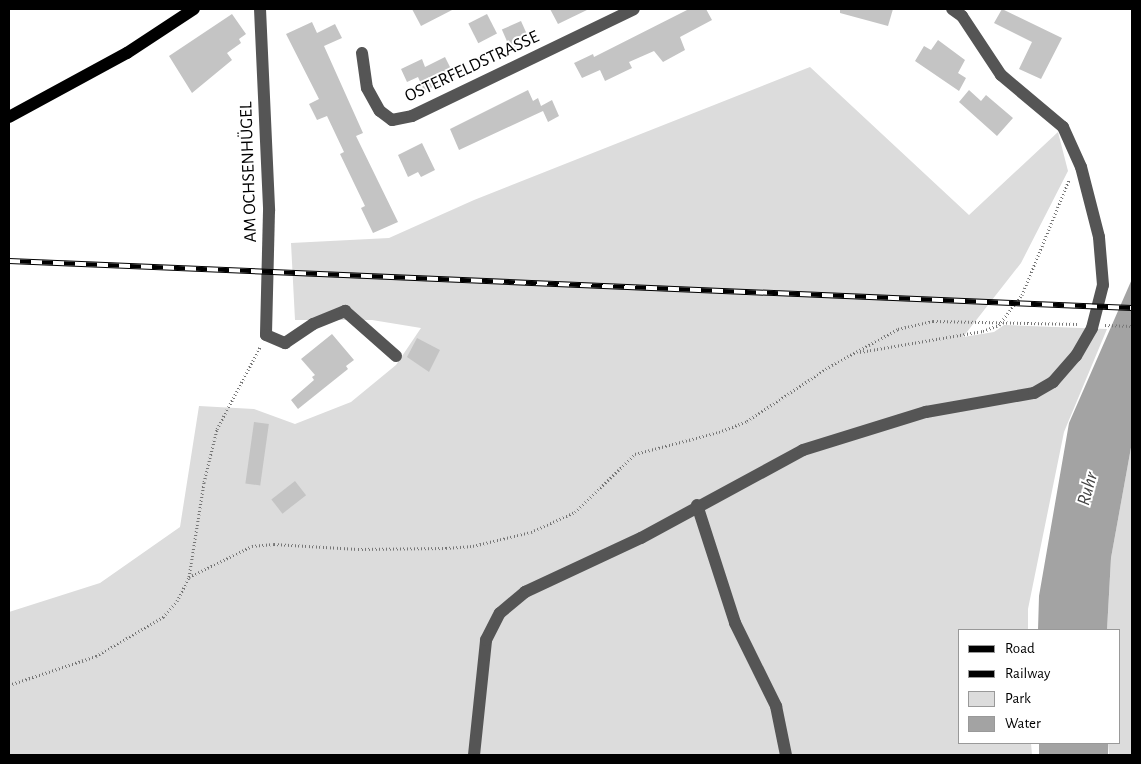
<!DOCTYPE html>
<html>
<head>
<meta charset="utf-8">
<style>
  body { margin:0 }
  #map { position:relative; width:1141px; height:764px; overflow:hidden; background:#fff; font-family:"Alegreya Sans",sans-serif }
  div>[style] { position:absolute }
  .green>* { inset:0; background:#dcdcdc }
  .water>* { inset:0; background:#a3a3a3; transform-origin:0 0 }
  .building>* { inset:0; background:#c4c4c4; transform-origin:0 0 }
  .path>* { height:3px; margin-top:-1.5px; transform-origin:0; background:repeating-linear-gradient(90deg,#777 0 1px,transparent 0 3.5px) }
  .minor>* { height:12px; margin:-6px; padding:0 6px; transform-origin:6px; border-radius:6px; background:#555 }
  .major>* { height:12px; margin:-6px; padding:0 6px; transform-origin:6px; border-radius:6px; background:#000 }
  .rail>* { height:5.5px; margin-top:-2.75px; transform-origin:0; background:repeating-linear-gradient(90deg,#fff 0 11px,#000 0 22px); box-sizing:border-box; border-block:1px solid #000 }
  span { translate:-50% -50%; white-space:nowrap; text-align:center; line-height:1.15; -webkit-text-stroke:4px #fff; paint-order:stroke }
  .street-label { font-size:18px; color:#000 }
  .water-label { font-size:19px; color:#444; font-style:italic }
  .frame { position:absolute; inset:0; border:10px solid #000; pointer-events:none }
  .legend { position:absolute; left:958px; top:629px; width:162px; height:115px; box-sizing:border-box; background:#fff; border:1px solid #999; margin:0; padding:6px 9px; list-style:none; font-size:15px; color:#000 }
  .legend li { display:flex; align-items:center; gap:10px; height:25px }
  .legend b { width:25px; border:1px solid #999 }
</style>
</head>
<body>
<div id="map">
  <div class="green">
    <i style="clip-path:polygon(810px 67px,969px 215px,1058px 132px,1068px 171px,1021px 263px,963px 337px,994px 332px,1004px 325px,1107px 329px,1064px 432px,1028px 609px,1028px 630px,960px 630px,960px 743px,1031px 743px,1032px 755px,9px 755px,9px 612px,100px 583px,180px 527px,199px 406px,254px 409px,295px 424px,351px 402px,396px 365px,421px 328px,372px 320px,295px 320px,291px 243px,389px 238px,474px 200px)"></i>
    <i style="clip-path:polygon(1132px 442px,1132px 755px,1109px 755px,1108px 743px,1120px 743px,1120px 630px,1107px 630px,1111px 558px)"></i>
  </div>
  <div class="water">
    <i style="clip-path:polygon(1132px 279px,1132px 442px,1111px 558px,1107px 630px,1038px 630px,1039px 596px,1069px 423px)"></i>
    <i style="left:1039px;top:743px;width:69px;height:12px"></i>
  </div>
  <div class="building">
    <i style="clip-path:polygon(412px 9px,454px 9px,421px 26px)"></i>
    <i style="clip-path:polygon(550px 9px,589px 9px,558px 24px)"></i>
    <i style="clip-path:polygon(689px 9px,706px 9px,712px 20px,680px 37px,685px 50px,663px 62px,654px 51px,629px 62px,632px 68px,605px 81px,600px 70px,582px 78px,574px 63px,593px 54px,594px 57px)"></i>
    <i style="clip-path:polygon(840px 9px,893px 9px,888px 26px,840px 13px)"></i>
    <i style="clip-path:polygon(1002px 9px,1062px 38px,1041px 79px,1019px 69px,1032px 42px,994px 23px)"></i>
    <i style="clip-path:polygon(232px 14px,246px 34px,239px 39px,241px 43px,227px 53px,232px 60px,192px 93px,169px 56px)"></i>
    <i style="left:487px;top:14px;width:22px;height:21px;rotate:63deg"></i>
    <i style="left:521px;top:21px;width:22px;height:21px;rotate:66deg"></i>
    <i style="clip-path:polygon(312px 22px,317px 33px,335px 24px,342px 38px,324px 46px,363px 133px,356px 136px,398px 222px,373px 233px,361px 208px,365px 206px,340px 154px,344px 152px,327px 116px,317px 120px,309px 104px,319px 99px,286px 34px)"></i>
    <i style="clip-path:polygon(938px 40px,965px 60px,958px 73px,966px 78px,959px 91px,915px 61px,924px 46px,931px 50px)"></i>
    <i style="clip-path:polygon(445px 57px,455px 77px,424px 91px,418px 77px,407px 82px,401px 69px,422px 59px,425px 67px)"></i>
    <i style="clip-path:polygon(528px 90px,533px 101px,538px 98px,541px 106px,552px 100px,559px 116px,548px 122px,543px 111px,459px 150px,450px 129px)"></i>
    <i style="clip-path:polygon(969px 90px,981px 101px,986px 95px,1013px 118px,997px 136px,959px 102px)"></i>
    <i style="clip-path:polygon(422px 143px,435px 170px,421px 177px,418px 172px,408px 177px,398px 155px)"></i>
    <i style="clip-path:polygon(332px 334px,354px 360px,346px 366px,348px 369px,298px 409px,291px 400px,314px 380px,312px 377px,315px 375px,301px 359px)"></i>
    <i style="clip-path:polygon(417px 338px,440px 350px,429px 372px,407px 357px)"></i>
    <i style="left:254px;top:422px;width:15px;height:62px;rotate:8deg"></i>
    <i style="left:295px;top:481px;width:18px;height:30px;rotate:52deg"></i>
  </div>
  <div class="path">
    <i style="left:1105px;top:325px;width:27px;rotate:2deg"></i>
    <i style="left:860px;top:352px;width:125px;rotate:-9.7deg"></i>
    <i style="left:983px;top:331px;width:17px;rotate:-21deg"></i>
    <i style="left:999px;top:325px;width:38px;rotate:-53deg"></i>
    <i style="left:1022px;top:295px;width:124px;rotate:-67.8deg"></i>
    <i style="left:189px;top:577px;width:70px;rotate:-26.2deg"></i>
    <i style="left:252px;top:546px;width:22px;rotate:-5deg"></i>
    <i style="left:274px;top:544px;width:84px;rotate:3.4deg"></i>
    <i style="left:358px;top:549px;width:88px;rotate:-0.7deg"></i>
    <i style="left:446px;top:548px;width:27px;rotate:-4deg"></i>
    <i style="left:473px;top:546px;width:60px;rotate:-13.6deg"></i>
    <i style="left:531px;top:532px;width:48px;rotate:-24.4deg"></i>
    <i style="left:575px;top:512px;width:83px;rotate:-44deg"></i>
    <i style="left:635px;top:454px;width:87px;rotate:-14.7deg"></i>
    <i style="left:719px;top:432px;width:30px;rotate:-21deg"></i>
    <i style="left:747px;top:421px;width:102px;rotate:-33.4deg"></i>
    <i style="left:832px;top:365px;width:75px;rotate:-28.6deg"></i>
    <i style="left:898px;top:329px;width:36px;rotate:-13deg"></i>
    <i style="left:933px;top:321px;width:146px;rotate:1.2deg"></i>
    <i style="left:9px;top:685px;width:92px;rotate:-18.4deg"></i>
    <i style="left:96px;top:656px;width:78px;rotate:-30.2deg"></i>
    <i style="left:163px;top:617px;width:21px;rotate:-49deg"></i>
    <i style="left:177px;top:601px;width:27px;rotate:-63deg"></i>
    <i style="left:189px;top:577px;width:96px;rotate:-81deg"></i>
    <i style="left:204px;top:482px;width:55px;rotate:-76.2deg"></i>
    <i style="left:217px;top:429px;width:93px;rotate:-62.3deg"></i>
  </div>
  <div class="minor">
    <i style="left:260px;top:9px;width:202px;rotate:87.4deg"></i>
    <i style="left:269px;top:211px;width:124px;rotate:91.4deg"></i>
    <i style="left:266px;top:335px;width:21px;rotate:23deg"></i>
    <i style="left:285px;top:343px;width:34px;rotate:-34deg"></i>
    <i style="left:313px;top:324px;width:35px;rotate:-22deg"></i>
    <i style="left:345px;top:311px;width:68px;rotate:41.4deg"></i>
    <i style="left:362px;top:53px;width:35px;rotate:82deg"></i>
    <i style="left:367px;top:88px;width:26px;rotate:61deg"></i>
    <i style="left:380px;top:111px;width:15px;rotate:37deg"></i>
    <i style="left:392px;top:120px;width:20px;rotate:-11deg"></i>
    <i style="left:412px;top:116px;width:246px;rotate:-25.7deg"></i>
    <i style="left:697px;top:505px;width:124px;rotate:72.1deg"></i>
    <i style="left:735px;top:623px;width:93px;rotate:63.7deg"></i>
    <i style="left:776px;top:706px;width:50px;rotate:78.5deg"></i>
    <i style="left:474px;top:755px;width:116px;rotate:-84deg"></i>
    <i style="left:486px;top:640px;width:30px;rotate:-63deg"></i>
    <i style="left:500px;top:613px;width:33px;rotate:-40deg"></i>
    <i style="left:525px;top:592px;width:128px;rotate:-25deg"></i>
    <i style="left:641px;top:538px;width:184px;rotate:-28.5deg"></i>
    <i style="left:803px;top:450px;width:129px;rotate:-17.2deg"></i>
    <i style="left:926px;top:412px;width:110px;rotate:-10deg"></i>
    <i style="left:1034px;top:393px;width:22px;rotate:-30deg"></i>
    <i style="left:1053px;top:382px;width:35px;rotate:-49deg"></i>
    <i style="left:1076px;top:356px;width:32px;rotate:-60deg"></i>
    <i style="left:1092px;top:328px;width:44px;rotate:-75.7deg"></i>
    <i style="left:1103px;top:285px;width:48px;rotate:-94.8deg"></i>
    <i style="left:1099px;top:237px;width:72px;rotate:-104.4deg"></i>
    <i style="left:1081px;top:167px;width:44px;rotate:-114.2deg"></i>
    <i style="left:1063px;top:127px;width:81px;rotate:-140deg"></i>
    <i style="left:1001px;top:75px;width:71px;rotate:-123.5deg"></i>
    <i style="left:962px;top:16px;width:12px;rotate:-145deg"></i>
  </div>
  <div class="major">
    <i style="left:9px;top:117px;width:134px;rotate:-28.5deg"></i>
    <i style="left:127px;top:53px;width:80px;rotate:-33.3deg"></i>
  </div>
  <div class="rail">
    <i style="left:9px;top:261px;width:1124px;rotate:2.4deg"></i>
  </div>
  <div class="street-label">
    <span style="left:472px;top:67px;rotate:-25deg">OSTERFELDSTRASSE</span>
    <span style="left:249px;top:172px;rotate:-92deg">AM OCHSENHÜGEL</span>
  </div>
  <div class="water-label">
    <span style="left:1088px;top:489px;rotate:-75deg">Ruhr</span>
  </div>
  <div class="frame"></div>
  <ul class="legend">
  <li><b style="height:6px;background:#000"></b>Road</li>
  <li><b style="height:6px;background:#000"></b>Railway</li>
  <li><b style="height:14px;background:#dcdcdc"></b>Park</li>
  <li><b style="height:14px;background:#a3a3a3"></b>Water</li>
  </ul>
</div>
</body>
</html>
